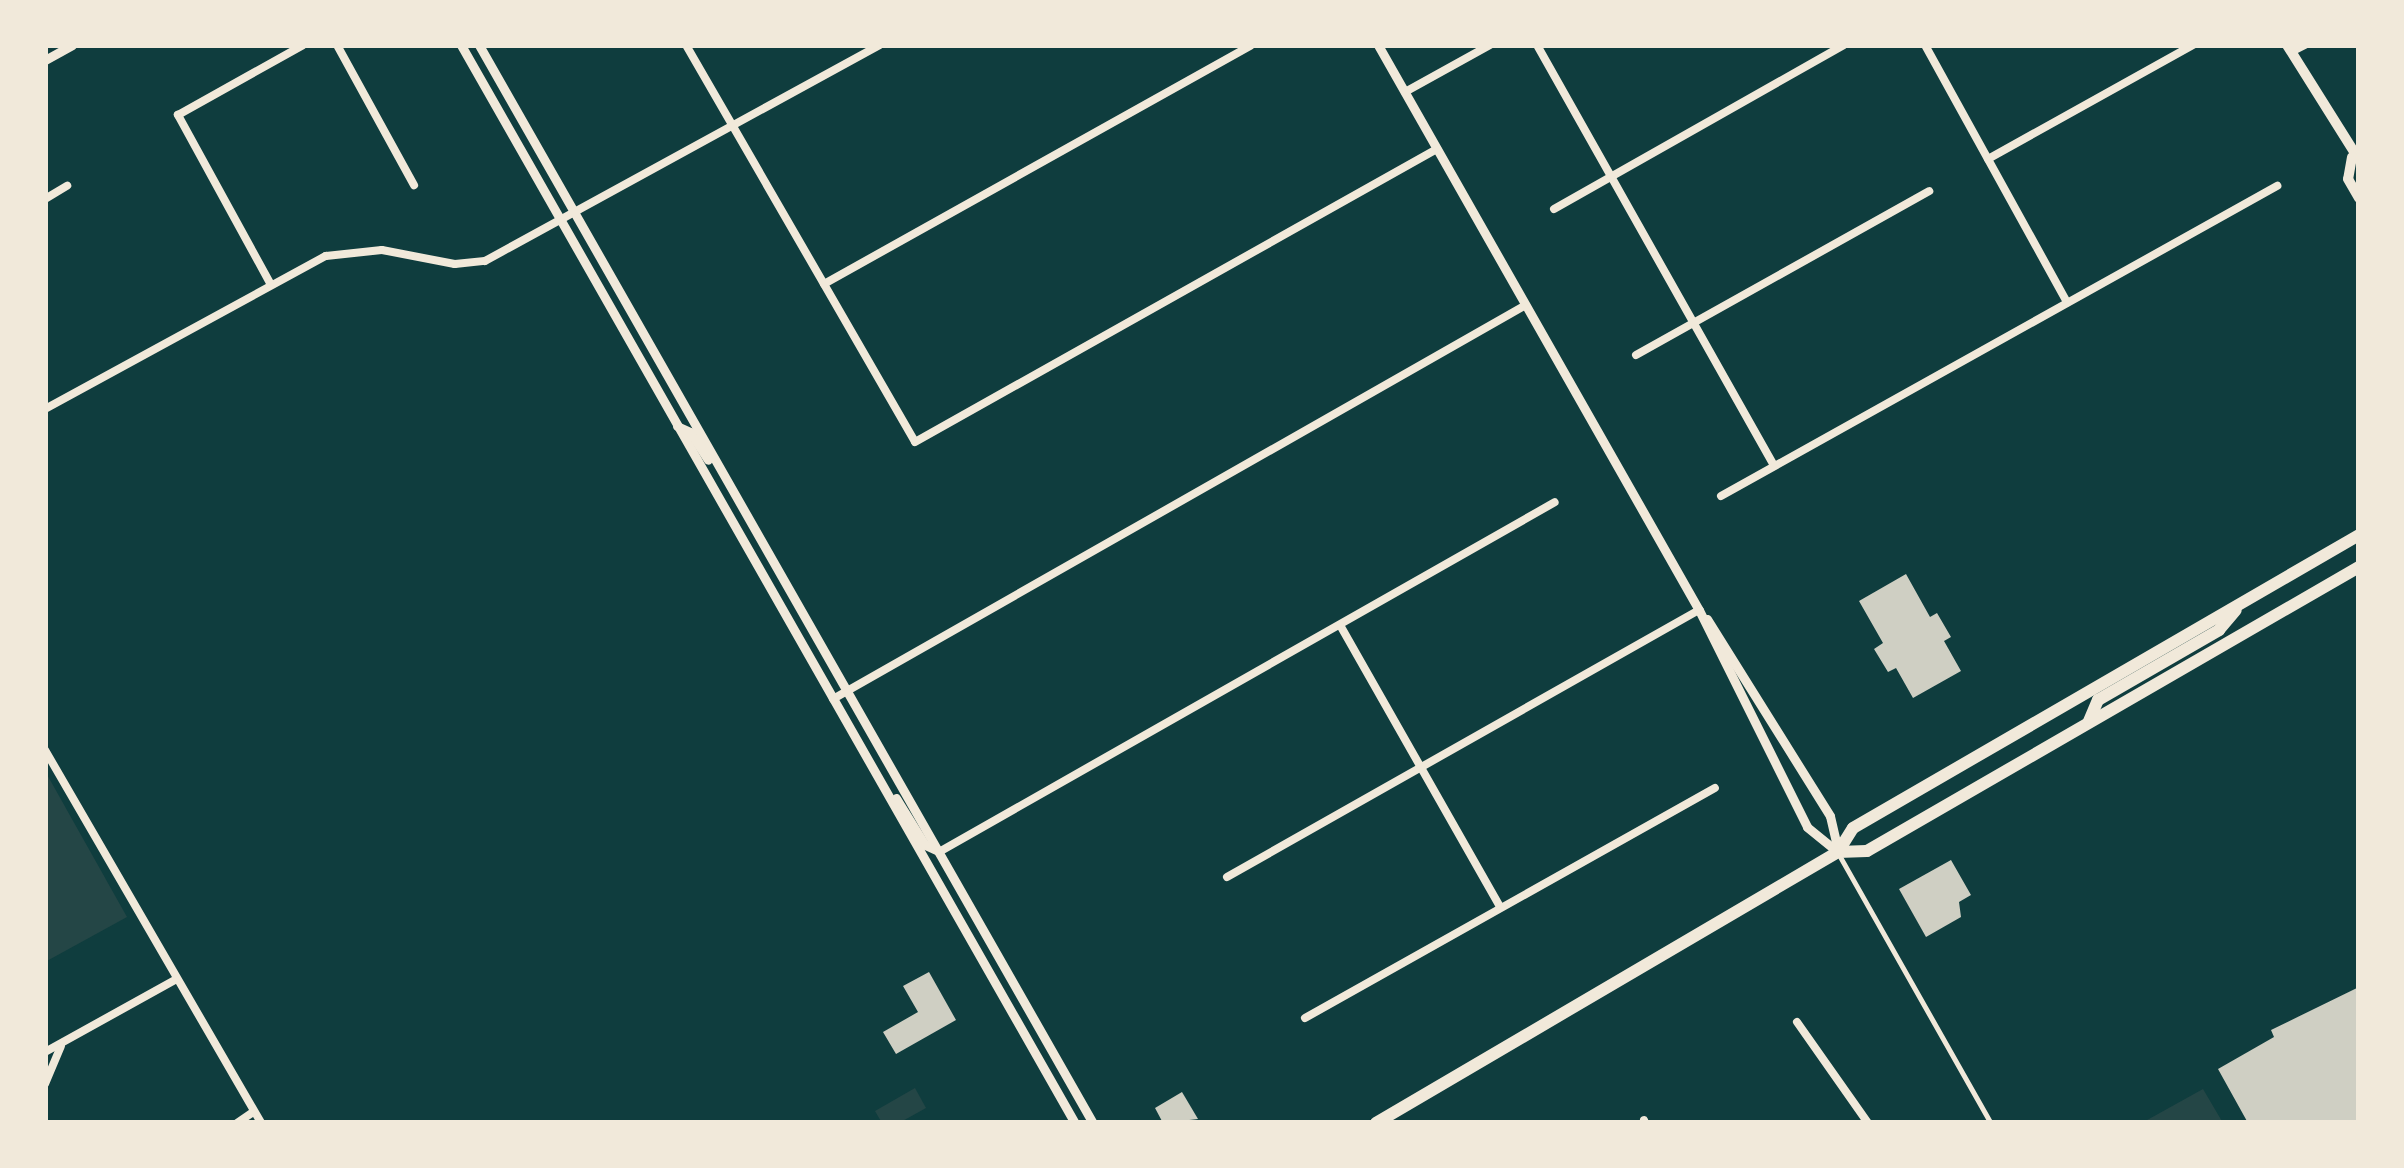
<!DOCTYPE html>
<html>
<head>
<meta charset="utf-8">
<style>
  body { margin:0 }
  #map { position:relative; width:2404px; height:1168px; overflow:hidden; background:#0f3d3e; font-family:"Roboto Condensed",sans-serif }
  div>[style] { position:absolute }
  .green>* { inset:0; background:#244646 }
  .building>* { inset:0; background:#cfcfc3 }
  .service>* { height:4.5px; margin:-2.25px; padding:0 2.25px; transform-origin:2.25px; border-radius:2.25px; background:#f1e9da }
  .minor>* { height:8px; margin:-4px; padding:0 4px; transform-origin:4px; border-radius:4px; background:#f1e9da }
  .tertiary>* { height:9px; margin:-4.5px; padding:0 4.5px; transform-origin:4.5px; border-radius:4.5px; background:#f1e9da }
  .secondary>* { height:10px; margin:-5px; padding:0 5px; transform-origin:5px; border-radius:5px; background:#f1e9da }
  .primary>* { height:12px; margin:-6px; padding:0 6px; transform-origin:6px; border-radius:6px; background:#f1e9da }
  span { translate:-50% -50%; white-space:nowrap; text-align:center; line-height:1.15; -webkit-text-stroke:9px #f1e9da; paint-order:stroke }
  .frame { position:absolute; inset:0; border:48px solid #f1e9da; pointer-events:none }
</style>
</head>
<body>
<div id="map">
  <div class="green">
    <i style="clip-path:polygon(45px 771px,127px 917px,45px 962px)"></i>
    <i style="clip-path:polygon(915px 1088px,926px 1108px,899px 1123px,882px 1123px,875px 1111px)"></i>
    <i style="clip-path:polygon(2203px 1089px,2223px 1123px,2141px 1123px,2149px 1119px)"></i>
  </div>
  <div class="building">
    <i style="clip-path:polygon(1906px 574px,1930px 617px,1937px 613px,1951px 637px,1944px 641px,1961px 671px,1913px 698px,1896px 668px,1888px 672px,1874px 649px,1883px 643px,1859px 601px)"></i>
    <i style="clip-path:polygon(1951px 860px,1971px 895px,1959px 902px,1961px 917px,1926px 937px,1899px 889px)"></i>
    <i style="clip-path:polygon(929px 972px,956px 1020px,896px 1054px,883px 1032px,918px 1012px,903px 986px)"></i>
    <i style="clip-path:polygon(2359px 987px,2359px 1123px,2248px 1123px,2218px 1069px,2274px 1037px,2271px 1030px)"></i>
    <i style="clip-path:polygon(1182px 1092px,1198px 1119px,1163px 1123px,1155px 1108px)"></i>
  </div>
  <div class="service">
    <i style="left:1840px;top:856px;width:307px;rotate:60.5deg"></i>
  </div>
  <div class="minor">
    <i style="left:337px;top:45px;width:160px;rotate:61.2deg"></i>
    <i style="left:686px;top:45px;width:458px;rotate:60deg"></i>
    <i style="left:915px;top:442px;width:599px;rotate:-29.31deg"></i>
    <i style="left:1537px;top:45px;width:483px;rotate:60.6deg"></i>
    <i style="left:1925px;top:45px;width:294px;rotate:61.1deg"></i>
    <i style="left:2291px;top:52px;width:16px;rotate:-27deg"></i>
    <i style="left:1405px;top:92px;width:97px;rotate:-28.9deg"></i>
    <i style="left:1988px;top:159px;width:235px;rotate:-29.1deg"></i>
    <i style="left:45px;top:199px;width:26px;rotate:-31deg"></i>
    <i style="left:1554px;top:209px;width:333px;rotate:-29.5deg"></i>
    <i style="left:270px;top:283px;width:192px;rotate:-118.7deg"></i>
    <i style="left:178px;top:115px;width:143px;rotate:-29.2deg"></i>
    <i style="left:824px;top:284px;width:489px;rotate:-29.2deg"></i>
    <i style="left:1636px;top:355px;width:336px;rotate:-29.2deg"></i>
    <i style="left:45px;top:409px;width:320px;rotate:-28.6deg"></i>
    <i style="left:326px;top:256px;width:56px;rotate:-6.1deg"></i>
    <i style="left:382px;top:250px;width:74px;rotate:10.9deg"></i>
    <i style="left:455px;top:264px;width:30px;rotate:-6deg"></i>
    <i style="left:485px;top:261px;width:450px;rotate:-28.7deg"></i>
    <i style="left:1721px;top:496px;width:637px;rotate:-29.14deg"></i>
    <i style="left:1340px;top:625px;width:324px;rotate:60.4deg"></i>
    <i style="left:833px;top:699px;width:797px;rotate:-29.62deg"></i>
    <i style="left:45px;top:750px;width:431px;rotate:59.9deg"></i>
    <i style="left:939px;top:852px;width:708px;rotate:-29.6deg"></i>
    <i style="left:1227px;top:877px;width:542px;rotate:-29.5deg"></i>
    <i style="left:1305px;top:1018px;width:470px;rotate:-29.3deg"></i>
    <i style="left:1797px;top:1022px;width:123px;rotate:54.9deg"></i>
    <i style="left:45px;top:1052px;width:149px;rotate:-29deg"></i>
    <i style="left:45px;top:1084px;width:41px;rotate:-67.2deg"></i>
    <i style="left:1644px;top:1120px;width:3px;rotate:72deg"></i>
    <i style="left:237px;top:1123px;width:18px;rotate:-34deg"></i>
  </div>
  <div class="tertiary">
    <i style="left:461px;top:45px;width:1241px;rotate:60.34deg"></i>
    <i style="left:479px;top:45px;width:1241px;rotate:60.34deg"></i>
    <i style="left:1378px;top:45px;width:650px;rotate:60.4deg"></i>
    <i style="left:1699px;top:610px;width:242px;rotate:63.5deg"></i>
    <i style="left:1807px;top:827px;width:40px;rotate:39deg"></i>
    <i style="left:45px;top:60px;width:31px;rotate:-29deg"></i>
    <i style="left:677px;top:426px;width:14px;rotate:25deg"></i>
    <i style="left:690px;top:432px;width:33px;rotate:57deg"></i>
    <i style="left:1707px;top:619px;width:232px;rotate:58deg"></i>
    <i style="left:1830px;top:816px;width:37px;rotate:77deg"></i>
    <i style="left:896px;top:798px;width:55px;rotate:58.3deg"></i>
    <i style="left:925px;top:845px;width:12px;rotate:24deg"></i>
  </div>
  <div class="secondary">
    <i style="left:2287px;top:45px;width:136px;rotate:57.9deg"></i>
    <i style="left:2352px;top:157px;width:22px;rotate:100deg"></i>
    <i style="left:2348px;top:179px;width:22px;rotate:60deg"></i>
  </div>
  <div class="primary">
    <i style="left:2089px;top:721px;width:23px;rotate:-67deg"></i>
    <i style="left:2098px;top:700px;width:140px;rotate:-30deg"></i>
    <i style="left:2219px;top:630px;width:26px;rotate:-50deg"></i>
    <i style="left:1838px;top:852px;width:29px;rotate:-2deg"></i>
    <i style="left:1867px;top:851px;width:568px;rotate:-30deg"></i>
    <i style="left:1376px;top:1123px;width:536px;rotate:-30.4deg"></i>
    <i style="left:1838px;top:852px;width:28px;rotate:-58deg"></i>
    <i style="left:1853px;top:828px;width:585px;rotate:-30.07deg"></i>
  </div>
  <div class="frame"></div>
</div>
</body>
</html>
